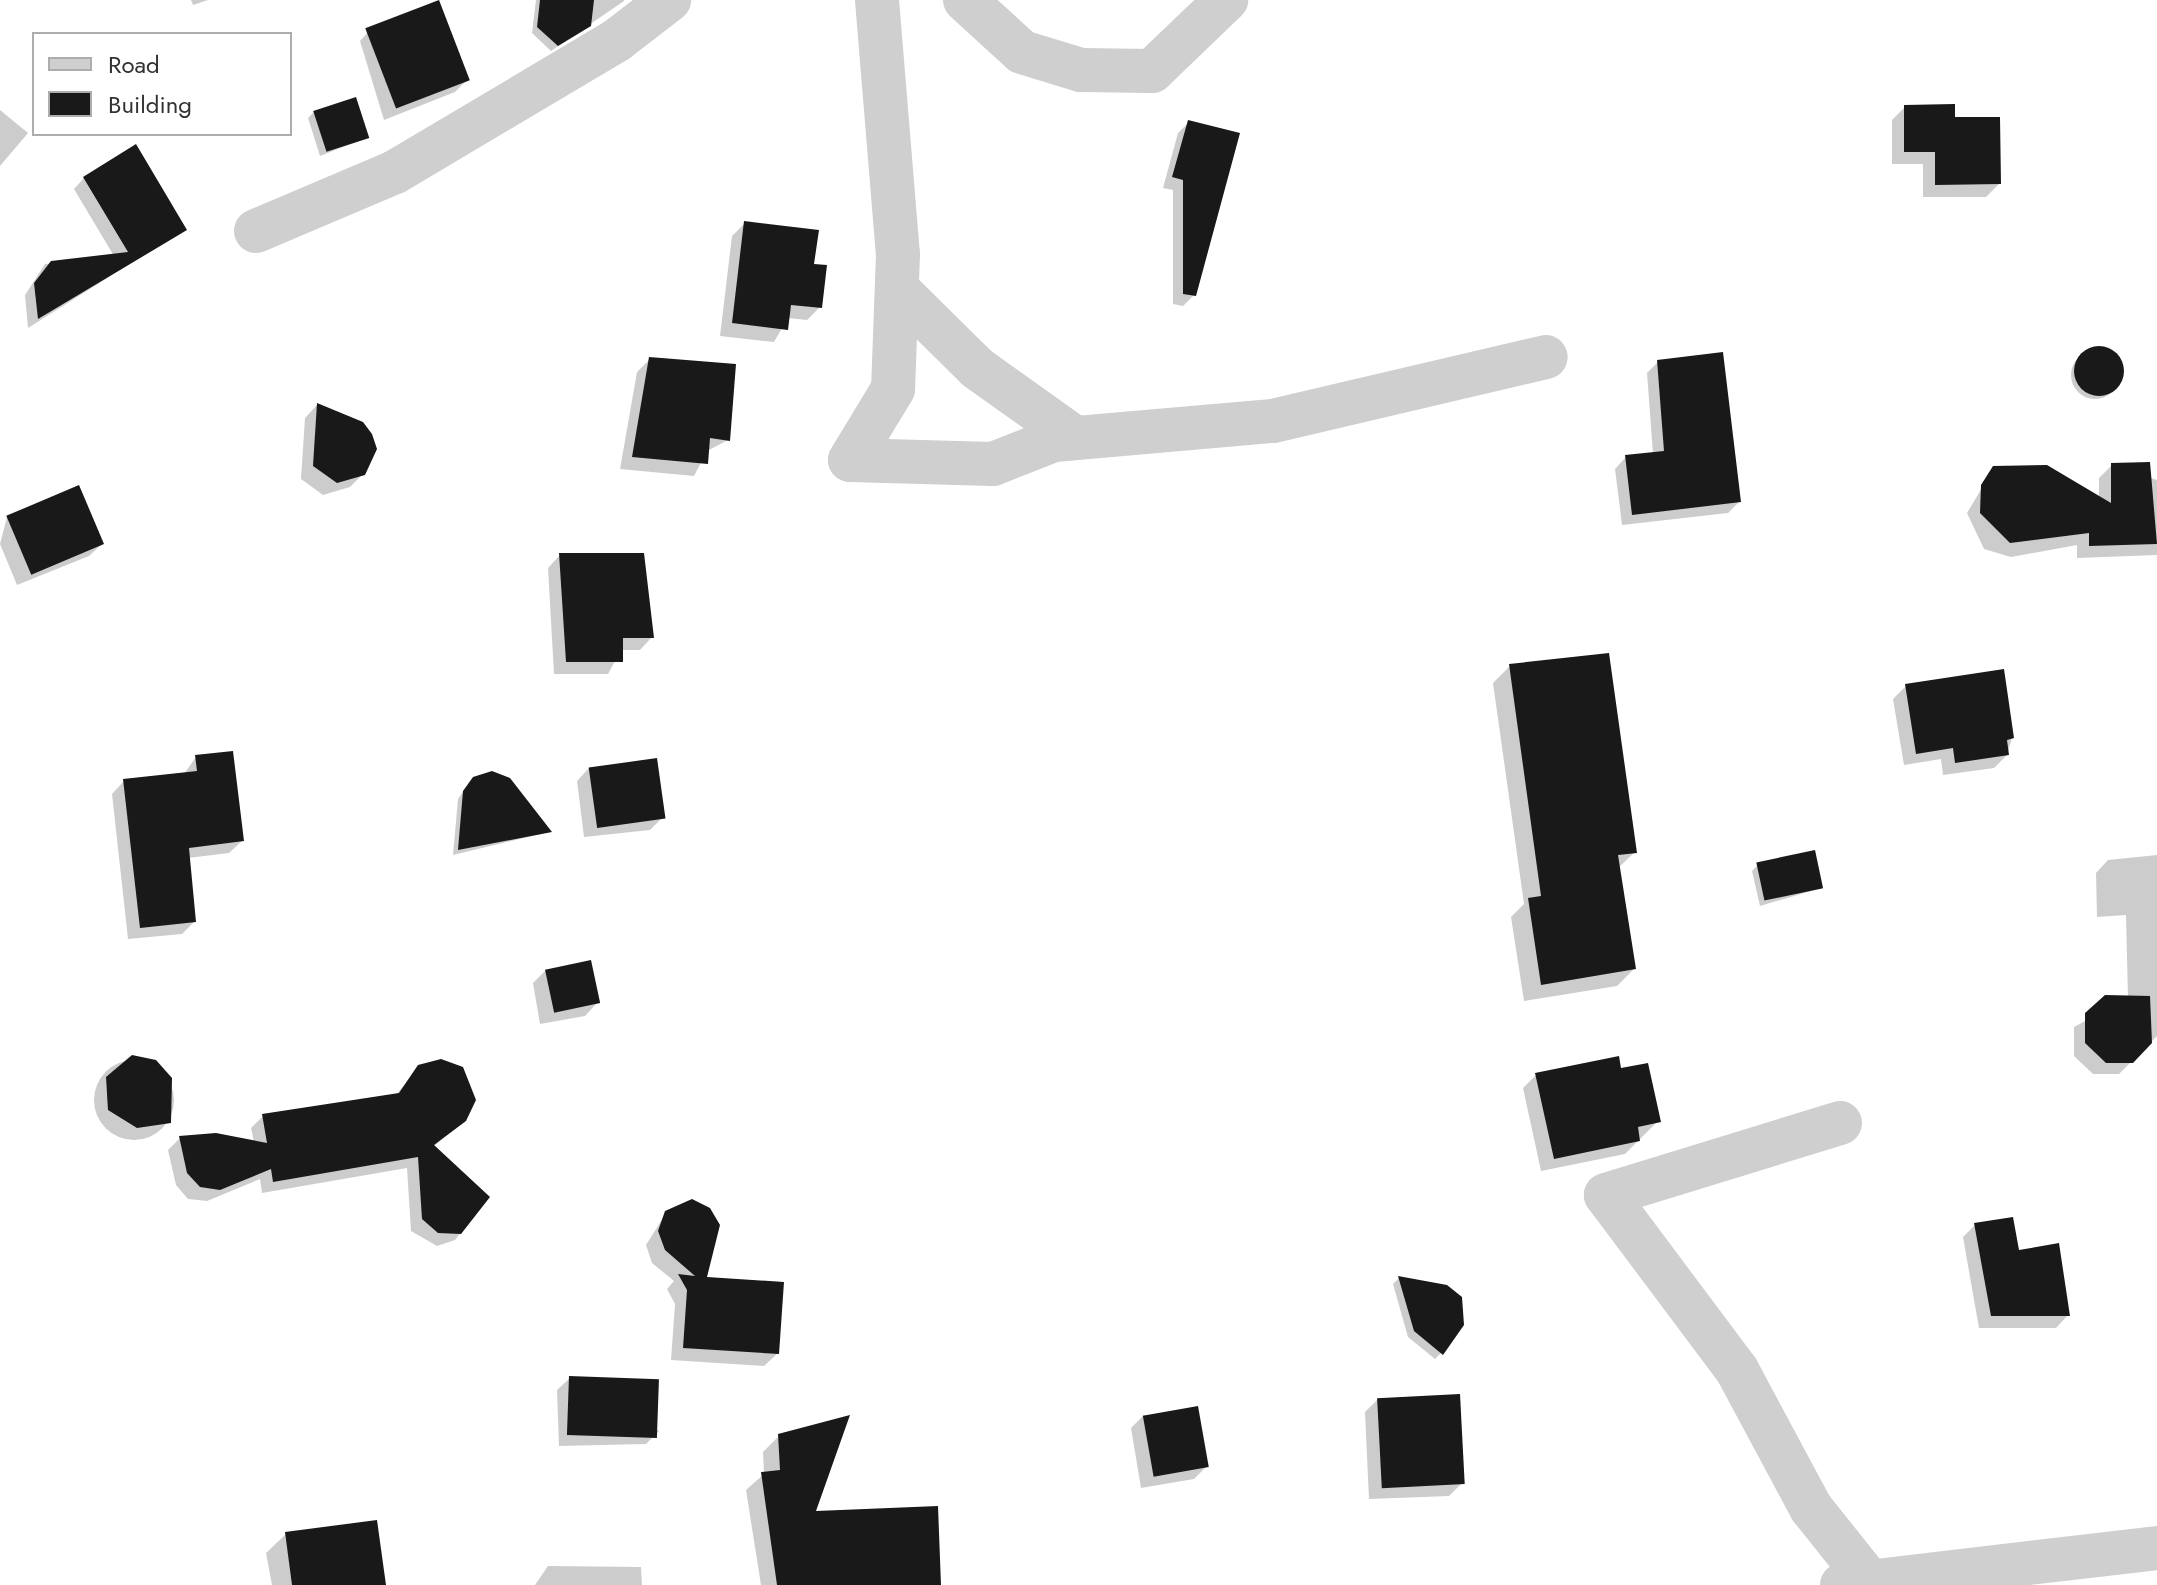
<!DOCTYPE html>
<html>
<head>
<meta charset="utf-8">
<style>
  body { margin:0 }
  #map { position:relative; width:2157px; height:1585px; overflow:hidden; background:#fff; font-family:Jost,sans-serif }
  div>[style] { position:absolute }
  .shadow>* { inset:0; background:#0003 }
  .round { border-radius:50% }
  .building>* { inset:0; background:#191919; transform-origin:0 0 }
  .street>* { height:44px; margin:-22px; padding:0 22px; transform-origin:22px; border-radius:22px; background:#cfcfcf }
  span { translate:-50% -50%; white-space:nowrap; text-align:center; line-height:1.15; -webkit-text-stroke:8px #fff; paint-order:stroke }
  .legend { position:absolute; left:32px; top:32px; width:260px; height:104px; box-sizing:border-box; background:#fff; border:2px solid #adadad; margin:0; padding:10px 14px; list-style:none; font-size:24px; color:#323232 }
  .legend li { display:flex; align-items:center; gap:16px; height:40px }
  .legend b { width:40px; border:2px solid #adadad }
</style>
</head>
<body>
<div id="map">
  <div class="shadow">
    <i style="clip-path:polygon(191px 0,208px 0,193px 5px)"></i>
    <i style="clip-path:polygon(536px 0,624px 0,624px 1px,551px 51px,532px 33px)"></i>
    <i style="clip-path:polygon(372px 28px,468px 79px,455px 92px,384px 120px,360px 41px)"></i>
    <i style="clip-path:polygon(1905px 107px,1953px 119px,1999px 184px,1986px 197px,1923px 197px,1923px 164px,1892px 164px,1892px 120px)"></i>
    <i style="clip-path:polygon(0 110px,28px 133px,0 166px)"></i>
    <i style="clip-path:polygon(314px 112px,366px 138px,320px 156px,308px 118px)"></i>
    <i style="clip-path:polygon(1189px 122px,1194px 295px,1183px 306px,1173px 304px,1173px 190px,1163px 188px,1178px 133px)"></i>
    <i style="clip-path:polygon(84px 178px,185px 229px,28px 328px,25px 295px,45px 264px,114px 256px,74px 189px)"></i>
    <i style="clip-path:polygon(745px 223px,812px 266px,820px 307px,807px 320px,788px 318px,774px 342px,720px 336px,732px 236px)"></i>
    <i class="round" style="left:2071px;top:351px;width:48px;height:48px"></i>
    <i style="clip-path:polygon(650px 359px,728px 440px,707px 451px,694px 476px,620px 469px,637px 372px)"></i>
    <i style="clip-path:polygon(1658px 362px,1739px 502px,1728px 513px,1622px 525px,1615px 469px,1626px 457px,1653px 454px,1647px 373px)"></i>
    <i style="clip-path:polygon(317px 405px,363px 474px,350px 487px,323px 495px,301px 479px,305px 418px)"></i>
    <i style="clip-path:polygon(2112px 465px,2157px 480px,2157px 555px,2077px 558px,2077px 545px,2011px 557px,1984px 549px,1967px 513px,1994px 468px,2099px 498px,2099px 478px)"></i>
    <i style="clip-path:polygon(7px 517px,102px 544px,89px 556px,17px 585px,0 544px)"></i>
    <i style="clip-path:polygon(560px 555px,652px 637px,640px 650px,621px 650px,608px 674px,554px 674px,548px 568px)"></i>
    <i style="clip-path:polygon(1510px 666px,1635px 852px,1618px 868px,1634px 969px,1617px 986px,1524px 1001px,1511px 917px,1524px 904px,1493px 683px)"></i>
    <i style="clip-path:polygon(1906px 686px,2012px 738px,2007px 755px,1994px 768px,1943px 775px,1941px 759px,1904px 765px,1893px 699px)"></i>
    <i style="clip-path:polygon(196px 757px,242px 841px,229px 853px,188px 858px,194px 922px,182px 934px,128px 939px,112px 794px,124px 781px,184px 774px)"></i>
    <i style="clip-path:polygon(589px 768px,663px 817px,650px 830px,584px 837px,577px 781px)"></i>
    <i style="clip-path:polygon(468px 785px,549px 832px,453px 855px,458px 799px)"></i>
    <i style="clip-path:polygon(2157px 855px,2157px 1036px,2119px 1074px,2093px 1074px,2074px 1056px,2074px 1027px,2128px 998px,2126px 915px,2097px 917px,2096px 873px,2108px 860px)"></i>
    <i style="clip-path:polygon(1758px 865px,1821px 888px,1760px 906px,1752px 871px)"></i>
    <i style="clip-path:polygon(546px 970px,597px 1003px,585px 1016px,540px 1024px,533px 983px)"></i>
    <i class="round" style="left:94px;top:1060px;width:80px;height:80px"></i>
    <i style="clip-path:polygon(419px 1067px,464px 1120px,433px 1147px,488px 1197px,455px 1240px,437px 1246px,411px 1231px,407px 1168px,262px 1193px,260px 1179px,207px 1201px,188px 1199px,176px 1185px,168px 1150px,180px 1138px,254px 1142px,251px 1128px,263px 1116px,395px 1096px)"></i>
    <i style="clip-path:polygon(1620px 1070px,1658px 1121px,1625px 1154px,1541px 1171px,1523px 1088px,1536px 1075px)"></i>
    <i style="clip-path:polygon(666px 1213px,704px 1278px,777px 1354px,764px 1366px,671px 1360px,675px 1304px,667px 1289px,674px 1281px,652px 1263px,646px 1245px)"></i>
    <i style="clip-path:polygon(1975px 1225px,2068px 1315px,2056px 1328px,1979px 1328px,1963px 1237px)"></i>
    <i style="clip-path:polygon(1399px 1278px,1441px 1353px,1435px 1359px,1408px 1337px,1393px 1284px)"></i>
    <i style="clip-path:polygon(570px 1378px,659px 1431px,646px 1444px,559px 1446px,557px 1390px)"></i>
    <i style="clip-path:polygon(1378px 1399px,1462px 1483px,1449px 1496px,1369px 1499px,1365px 1412px)"></i>
    <i style="clip-path:polygon(1144px 1415px,1207px 1466px,1194px 1479px,1141px 1488px,1131px 1428px)"></i>
    <i style="clip-path:polygon(779px 1436px,813px 1514px,939px 1585px,761px 1585px,746px 1490px,764px 1474px,763px 1452px)"></i>
    <i style="clip-path:polygon(286px 1534px,385px 1585px,272px 1585px,266px 1553px)"></i>
    <i style="clip-path:polygon(548px 1566px,641px 1567px,642px 1585px,535px 1585px)"></i>
  </div>
  <div class="building">
    <i style="left:439px;top:0;width:86px;height:79px;rotate:69deg"></i>
    <i style="clip-path:polygon(540px 0,594px 0,591px 26px,558px 46px,537px 27px)"></i>
    <i style="left:356px;top:97px;width:43px;height:45px;rotate:72deg"></i>
    <i style="clip-path:polygon(1955px 104px,1955px 117px,2000px 117px,2001px 184px,1935px 185px,1935px 152px,1904px 152px,1904px 105px)"></i>
    <i style="clip-path:polygon(1188px 120px,1240px 133px,1196px 296px,1183px 294px,1183px 180px,1172px 177px)"></i>
    <i style="clip-path:polygon(136px 144px,187px 230px,38px 319px,34px 283px,51px 261px,128px 252px,83px 177px)"></i>
    <i style="clip-path:polygon(744px 221px,819px 230px,814px 264px,827px 265px,822px 308px,791px 305px,788px 330px,732px 323px)"></i>
    <i class="round" style="left:2074px;top:346px;width:50px;height:50px"></i>
    <i style="clip-path:polygon(1723px 352px,1741px 502px,1632px 515px,1625px 455px,1664px 451px,1657px 360px)"></i>
    <i style="clip-path:polygon(649px 357px,736px 364px,730px 441px,710px 438px,708px 464px,632px 457px)"></i>
    <i style="clip-path:polygon(317px 403px,363px 422px,372px 434px,377px 449px,365px 475px,337px 483px,313px 466px)"></i>
    <i style="clip-path:polygon(2150px 462px,2157px 544px,2089px 546px,2089px 533px,2010px 543px,1980px 513px,1981px 485px,1993px 466px,2047px 465px,2111px 503px,2111px 463px)"></i>
    <i style="left:79px;top:485px;width:64px;height:79px;rotate:67deg"></i>
    <i style="clip-path:polygon(559px 553px,644px 553px,654px 638px,623px 638px,623px 662px,566px 662px)"></i>
    <i style="clip-path:polygon(1609px 653px,1637px 853px,1618px 855px,1636px 969px,1541px 985px,1528px 898px,1541px 896px,1509px 664px)"></i>
    <i style="clip-path:polygon(2004px 669px,2014px 738px,2007px 740px,2009px 755px,1955px 763px,1953px 748px,1916px 754px,1905px 684px)"></i>
    <i style="clip-path:polygon(233px 751px,244px 841px,189px 848px,196px 922px,140px 928px,123px 779px,197px 771px,195px 755px)"></i>
    <i style="left:657px;top:758px;width:61px;height:69px;rotate:82deg"></i>
    <i style="clip-path:polygon(492px 771px,510px 778px,552px 832px,458px 850px,463px 791px,473px 777px)"></i>
    <i style="left:1815px;top:850px;width:39px;height:60px;rotate:78deg"></i>
    <i style="left:591px;top:960px;width:44px;height:47px;rotate:78deg"></i>
    <i style="clip-path:polygon(2105px 995px,2150px 996px,2152px 1043px,2133px 1063px,2106px 1063px,2085px 1043px,2085px 1013px)"></i>
    <i style="clip-path:polygon(132px 1055px,156px 1060px,172px 1078px,171px 1123px,137px 1128px,108px 1110px,106px 1077px)"></i>
    <i style="clip-path:polygon(1619px 1056px,1621px 1068px,1648px 1063px,1661px 1122px,1638px 1127px,1640px 1141px,1554px 1159px,1535px 1073px)"></i>
    <i style="clip-path:polygon(441px 1059px,463px 1067px,476px 1100px,466px 1121px,434px 1145px,490px 1197px,461px 1234px,438px 1233px,422px 1219px,418px 1157px,273px 1182px,271px 1169px,220px 1190px,200px 1187px,187px 1173px,179px 1136px,216px 1133px,267px 1143px,262px 1114px,399px 1093px,418px 1065px)"></i>
    <i style="clip-path:polygon(692px 1199px,710px 1208px,720px 1225px,707px 1277px,784px 1282px,779px 1354px,683px 1348px,687px 1290px,678px 1274px,695px 1276px,665px 1250px,658px 1231px,665px 1211px)"></i>
    <i style="clip-path:polygon(2013px 1217px,2019px 1250px,2059px 1243px,2070px 1316px,1991px 1316px,1974px 1223px)"></i>
    <i style="clip-path:polygon(1398px 1276px,1447px 1285px,1462px 1297px,1464px 1325px,1443px 1355px,1414px 1331px)"></i>
    <i style="left:569px;top:1376px;width:90px;height:59px;rotate:2deg"></i>
    <i style="left:1460px;top:1394px;width:90px;height:83px;rotate:87deg"></i>
    <i style="left:1198px;top:1406px;width:62px;height:56px;rotate:80deg"></i>
    <i style="clip-path:polygon(850px 1415px,816px 1511px,938px 1506px,941px 1585px,777px 1585px,761px 1472px,780px 1470px,778px 1434px)"></i>
    <i style="clip-path:polygon(377px 1520px,386px 1585px,292px 1585px,285px 1532px)"></i>
  </div>
  <div class="street">
    <i style="left:877px;top:0;width:255px;rotate:85.3deg"></i>
    <i style="left:898px;top:254px;width:135px;rotate:92.1deg"></i>
    <i style="left:893px;top:389px;width:83px;rotate:121.2deg"></i>
    <i style="left:850px;top:460px;width:143px;rotate:1.6deg"></i>
    <i style="left:993px;top:464px;width:66px;rotate:-21.5deg"></i>
    <i style="left:1054px;top:440px;width:220px;rotate:-5deg"></i>
    <i style="left:1273px;top:421px;width:280px;rotate:-13.2deg"></i>
    <i style="left:965px;top:0;width:77px;rotate:42.4deg"></i>
    <i style="left:1022px;top:52px;width:62px;rotate:17deg"></i>
    <i style="left:1081px;top:70px;width:71px;rotate:0.8deg"></i>
    <i style="left:1152px;top:71px;width:103px;rotate:-43.8deg"></i>
    <i style="left:256px;top:231px;width:151px;rotate:-23deg"></i>
    <i style="left:395px;top:172px;width:258px;rotate:-30.7deg"></i>
    <i style="left:617px;top:40px;width:66px;rotate:-37.6deg"></i>
    <i style="left:897px;top:289px;width:112px;rotate:44.6deg"></i>
    <i style="left:977px;top:368px;width:120px;rotate:35.5deg"></i>
    <i style="left:1840px;top:1123px;width:245px;rotate:162.9deg"></i>
    <i style="left:1606px;top:1195px;width:219px;rotate:53.2deg"></i>
    <i style="left:1737px;top:1370px;width:157px;rotate:61.8deg"></i>
    <i style="left:1811px;top:1508px;width:95px;rotate:51.4deg"></i>
    <i style="left:1842px;top:1585px;width:317px;rotate:-6.7deg"></i>
  </div>
  <ul class="legend">
  <li><b style="height:10px;background:#cfcfcf"></b>Road</li>
  <li><b style="height:22px;background:#191919"></b>Building</li>
  </ul>
</div>
</body>
</html>
